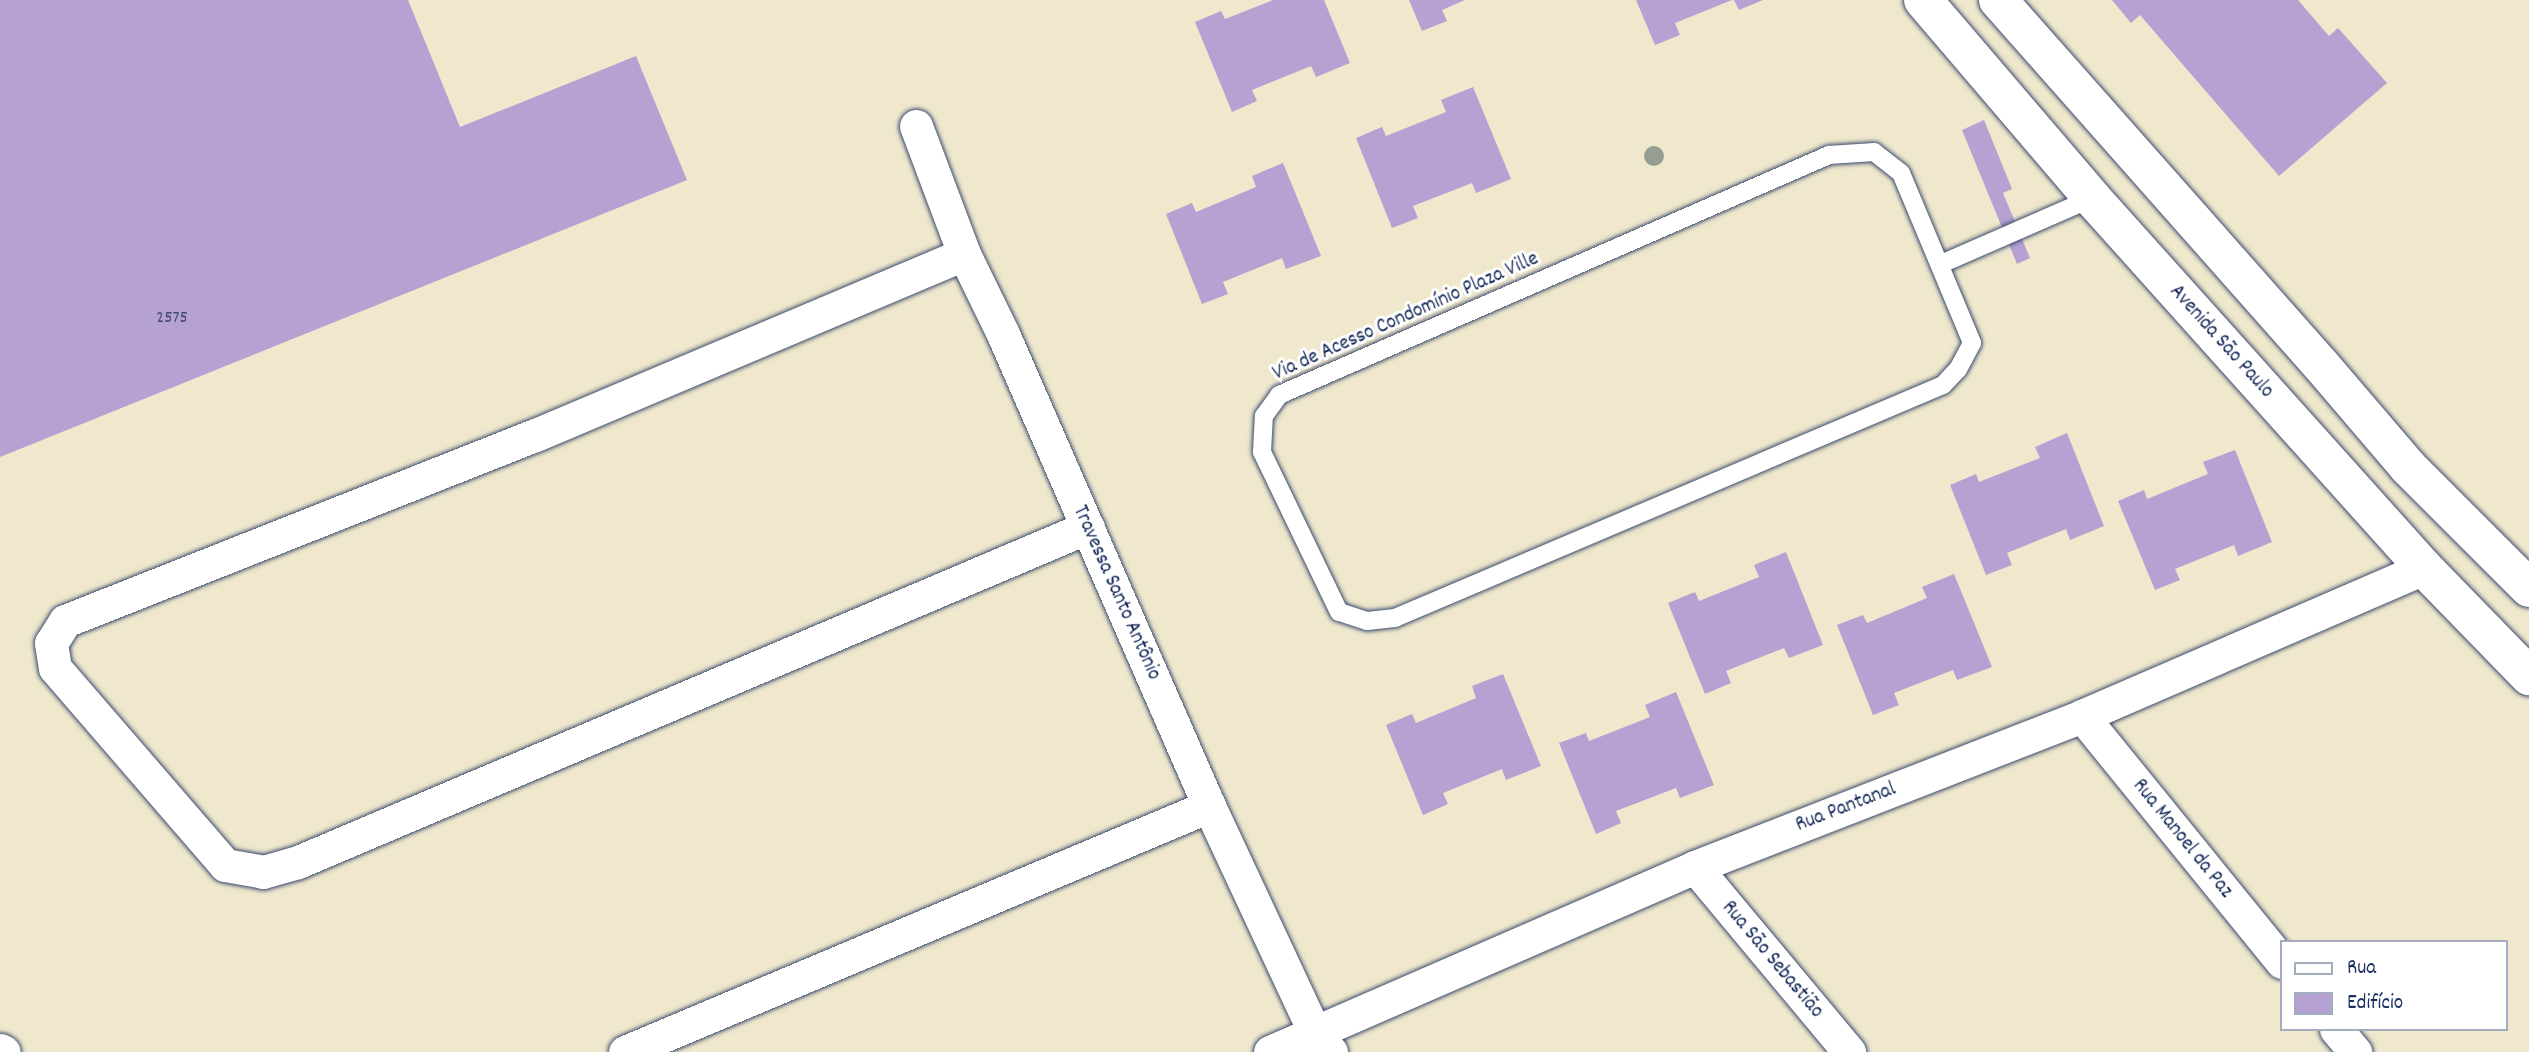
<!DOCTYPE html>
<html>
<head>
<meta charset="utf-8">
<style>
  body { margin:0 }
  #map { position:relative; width:2529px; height:1052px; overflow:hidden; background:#efe8cd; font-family:Dekko,sans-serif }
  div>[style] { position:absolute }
  .building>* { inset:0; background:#b5a1d2 }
  .roads { filter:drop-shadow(0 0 2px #3b4b6f) drop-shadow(0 0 2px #3b4b6f) }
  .lane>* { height:18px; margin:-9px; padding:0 9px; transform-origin:9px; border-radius:9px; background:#fff }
  .street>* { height:33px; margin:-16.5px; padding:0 16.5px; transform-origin:16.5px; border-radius:16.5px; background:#fff }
  .secondary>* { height:38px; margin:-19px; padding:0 19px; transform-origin:19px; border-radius:19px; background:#fff }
  .trees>* { width:20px; height:20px; margin:-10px; border-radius:50%; background:#969e94 }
  span { translate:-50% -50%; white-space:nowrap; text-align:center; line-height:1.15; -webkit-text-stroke:6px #fff; paint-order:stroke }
  .number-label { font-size:18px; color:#424c7b }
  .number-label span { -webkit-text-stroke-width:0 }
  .street-label { font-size:21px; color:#1b2f5e }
  .legend { position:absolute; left:2280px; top:940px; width:228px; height:91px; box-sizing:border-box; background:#fff; border:2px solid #a4acbf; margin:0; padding:9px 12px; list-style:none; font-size:21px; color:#1b2f5e }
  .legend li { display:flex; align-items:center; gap:14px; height:35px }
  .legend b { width:35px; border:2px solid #a4acbf }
</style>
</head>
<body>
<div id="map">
  <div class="building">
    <i style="clip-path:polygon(0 0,408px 0,460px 127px,636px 56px,687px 180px,0 457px)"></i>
    <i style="clip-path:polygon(1273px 0,1324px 0,1350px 63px,1316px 77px,1311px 66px,1252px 90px,1257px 101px,1232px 112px,1195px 22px,1221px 11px,1225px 19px)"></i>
    <i style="clip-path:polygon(1409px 0,1465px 0,1442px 10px,1447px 21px,1422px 31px)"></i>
    <i style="clip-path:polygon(1636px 0,1732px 0,1675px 23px,1680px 35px,1655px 45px)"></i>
    <i style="clip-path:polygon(1734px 0,1763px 0,1739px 10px)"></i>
    <i style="clip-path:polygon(2112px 0,2298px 0,2329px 36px,2338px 28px,2387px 83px,2279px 176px,2140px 15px,2131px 23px)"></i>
    <i style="clip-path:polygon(1473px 87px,1511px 179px,1476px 193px,1472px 183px,1413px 206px,1418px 218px,1392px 228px,1356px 138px,1382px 127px,1386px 136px,1446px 112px,1441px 100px)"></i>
    <i style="clip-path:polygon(1984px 120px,2012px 189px,2003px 193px,2030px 258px,2017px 264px,1962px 130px)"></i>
    <i style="clip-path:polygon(1283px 163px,1321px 256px,1286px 269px,1282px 258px,1223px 282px,1228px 294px,1202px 304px,1166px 214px,1192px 203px,1196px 212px,1256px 187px,1252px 176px)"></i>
    <i style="clip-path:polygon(2067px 433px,2104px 526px,2070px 540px,2066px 529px,2007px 553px,2012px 565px,1986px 575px,1950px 485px,1976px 474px,1979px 482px,2040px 458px,2035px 447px)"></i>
    <i style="clip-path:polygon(2235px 450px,2272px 542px,2238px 556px,2234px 545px,2175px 569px,2180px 580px,2155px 590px,2118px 501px,2144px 490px,2147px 499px,2208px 474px,2203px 462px)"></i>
    <i style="clip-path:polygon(1786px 552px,1823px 645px,1789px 658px,1784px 648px,1726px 671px,1731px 683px,1705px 694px,1668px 603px,1695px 592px,1699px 601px,1759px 577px,1754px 565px)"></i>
    <i style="clip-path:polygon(1954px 574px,1992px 667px,1957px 680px,1953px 670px,1894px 693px,1899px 705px,1873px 715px,1837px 625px,1863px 615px,1867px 623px,1927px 598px,1922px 587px)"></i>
    <i style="clip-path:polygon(1503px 674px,1541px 766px,1506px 780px,1502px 769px,1443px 793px,1448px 804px,1423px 815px,1386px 725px,1412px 714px,1416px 723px,1476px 698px,1472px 686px)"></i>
    <i style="clip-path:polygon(1676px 692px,1714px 785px,1680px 798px,1676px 788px,1616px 811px,1621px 823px,1596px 834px,1559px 743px,1586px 733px,1589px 741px,1650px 717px,1645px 705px)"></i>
  </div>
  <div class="roads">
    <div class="lane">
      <i style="left:1874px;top:152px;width:34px;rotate:38deg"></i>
      <i style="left:1901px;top:173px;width:184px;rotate:67.3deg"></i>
      <i style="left:1972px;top:343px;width:30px;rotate:118deg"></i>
      <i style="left:1958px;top:369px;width:22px;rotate:133deg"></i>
      <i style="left:1943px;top:385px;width:595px;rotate:156.97deg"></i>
      <i style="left:1395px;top:618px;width:28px;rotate:174deg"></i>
      <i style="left:1367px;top:621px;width:29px;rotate:-162deg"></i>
      <i style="left:1339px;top:612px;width:178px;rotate:-115.7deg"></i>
      <i style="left:1262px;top:452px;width:36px;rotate:-87deg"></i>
      <i style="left:1264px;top:416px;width:26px;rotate:-54deg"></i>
      <i style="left:1279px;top:395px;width:600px;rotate:-23.57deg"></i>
      <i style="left:1829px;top:155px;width:45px;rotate:-3.8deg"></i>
      <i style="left:1941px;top:264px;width:165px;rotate:-23.6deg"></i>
    </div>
    <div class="street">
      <i style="left:916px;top:126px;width:137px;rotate:69.4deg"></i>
      <i style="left:964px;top:254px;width:89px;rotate:64deg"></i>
      <i style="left:1003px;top:334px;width:515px;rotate:66.42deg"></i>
      <i style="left:1209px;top:806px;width:248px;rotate:65deg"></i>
      <i style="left:1314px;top:1031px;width:27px;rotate:51deg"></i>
      <i style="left:964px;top:254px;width:466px;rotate:157.1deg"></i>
      <i style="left:535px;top:435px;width:505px;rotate:158.41deg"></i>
      <i style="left:65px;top:621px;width:26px;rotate:122deg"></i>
      <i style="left:51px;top:643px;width:25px;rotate:81deg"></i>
      <i style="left:55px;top:668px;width:260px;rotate:49.2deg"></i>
      <i style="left:225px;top:865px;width:39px;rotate:10deg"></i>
      <i style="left:263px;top:872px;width:36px;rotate:-16deg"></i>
      <i style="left:298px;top:862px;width:858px;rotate:-22.98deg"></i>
      <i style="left:2082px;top:716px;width:317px;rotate:50.9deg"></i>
      <i style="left:1695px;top:867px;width:241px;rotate:50.2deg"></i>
      <i style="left:2336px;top:1029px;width:30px;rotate:50deg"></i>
      <i style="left:0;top:1050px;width:4px;rotate:27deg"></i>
      <i style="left:625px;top:1052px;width:634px;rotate:-22.84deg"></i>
      <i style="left:1270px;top:1052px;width:464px;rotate:-23.5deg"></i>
      <i style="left:1695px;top:867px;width:415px;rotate:-21.3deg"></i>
      <i style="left:2082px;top:716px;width:373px;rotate:-23.4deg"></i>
    </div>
    <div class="secondary">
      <i style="left:1923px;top:0;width:260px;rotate:49.5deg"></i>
      <i style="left:2092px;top:198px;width:497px;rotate:48.1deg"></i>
      <i style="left:2424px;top:568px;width:151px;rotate:45.8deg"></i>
      <i style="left:1998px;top:0;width:487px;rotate:48.5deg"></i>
      <i style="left:2321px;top:365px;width:134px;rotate:49.5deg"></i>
      <i style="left:2408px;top:467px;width:171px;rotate:45deg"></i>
    </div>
  </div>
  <div class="trees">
    <i style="left:1654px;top:156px"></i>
  </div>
  <div class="number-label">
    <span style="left:172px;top:319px">2575</span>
  </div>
  <div class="street-label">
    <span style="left:1406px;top:317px;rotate:-24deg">Via de Acesso Condomínio Plaza Ville</span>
    <span style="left:2221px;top:342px;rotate:48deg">Avenida São Paulo</span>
    <span style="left:1116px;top:593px;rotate:66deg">Travessa Santo Antônio</span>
    <span style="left:1846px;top:808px;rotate:-21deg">Rua Pantanal</span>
    <span style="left:2182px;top:839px;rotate:51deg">Rua Manoel da Paz</span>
    <span style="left:1772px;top:960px;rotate:50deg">Rua São Sebastião</span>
  </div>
  <ul class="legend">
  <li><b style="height:9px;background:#fff"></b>Rua</li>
  <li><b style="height:19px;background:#b5a1d2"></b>Edifício</li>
  </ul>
</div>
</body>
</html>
